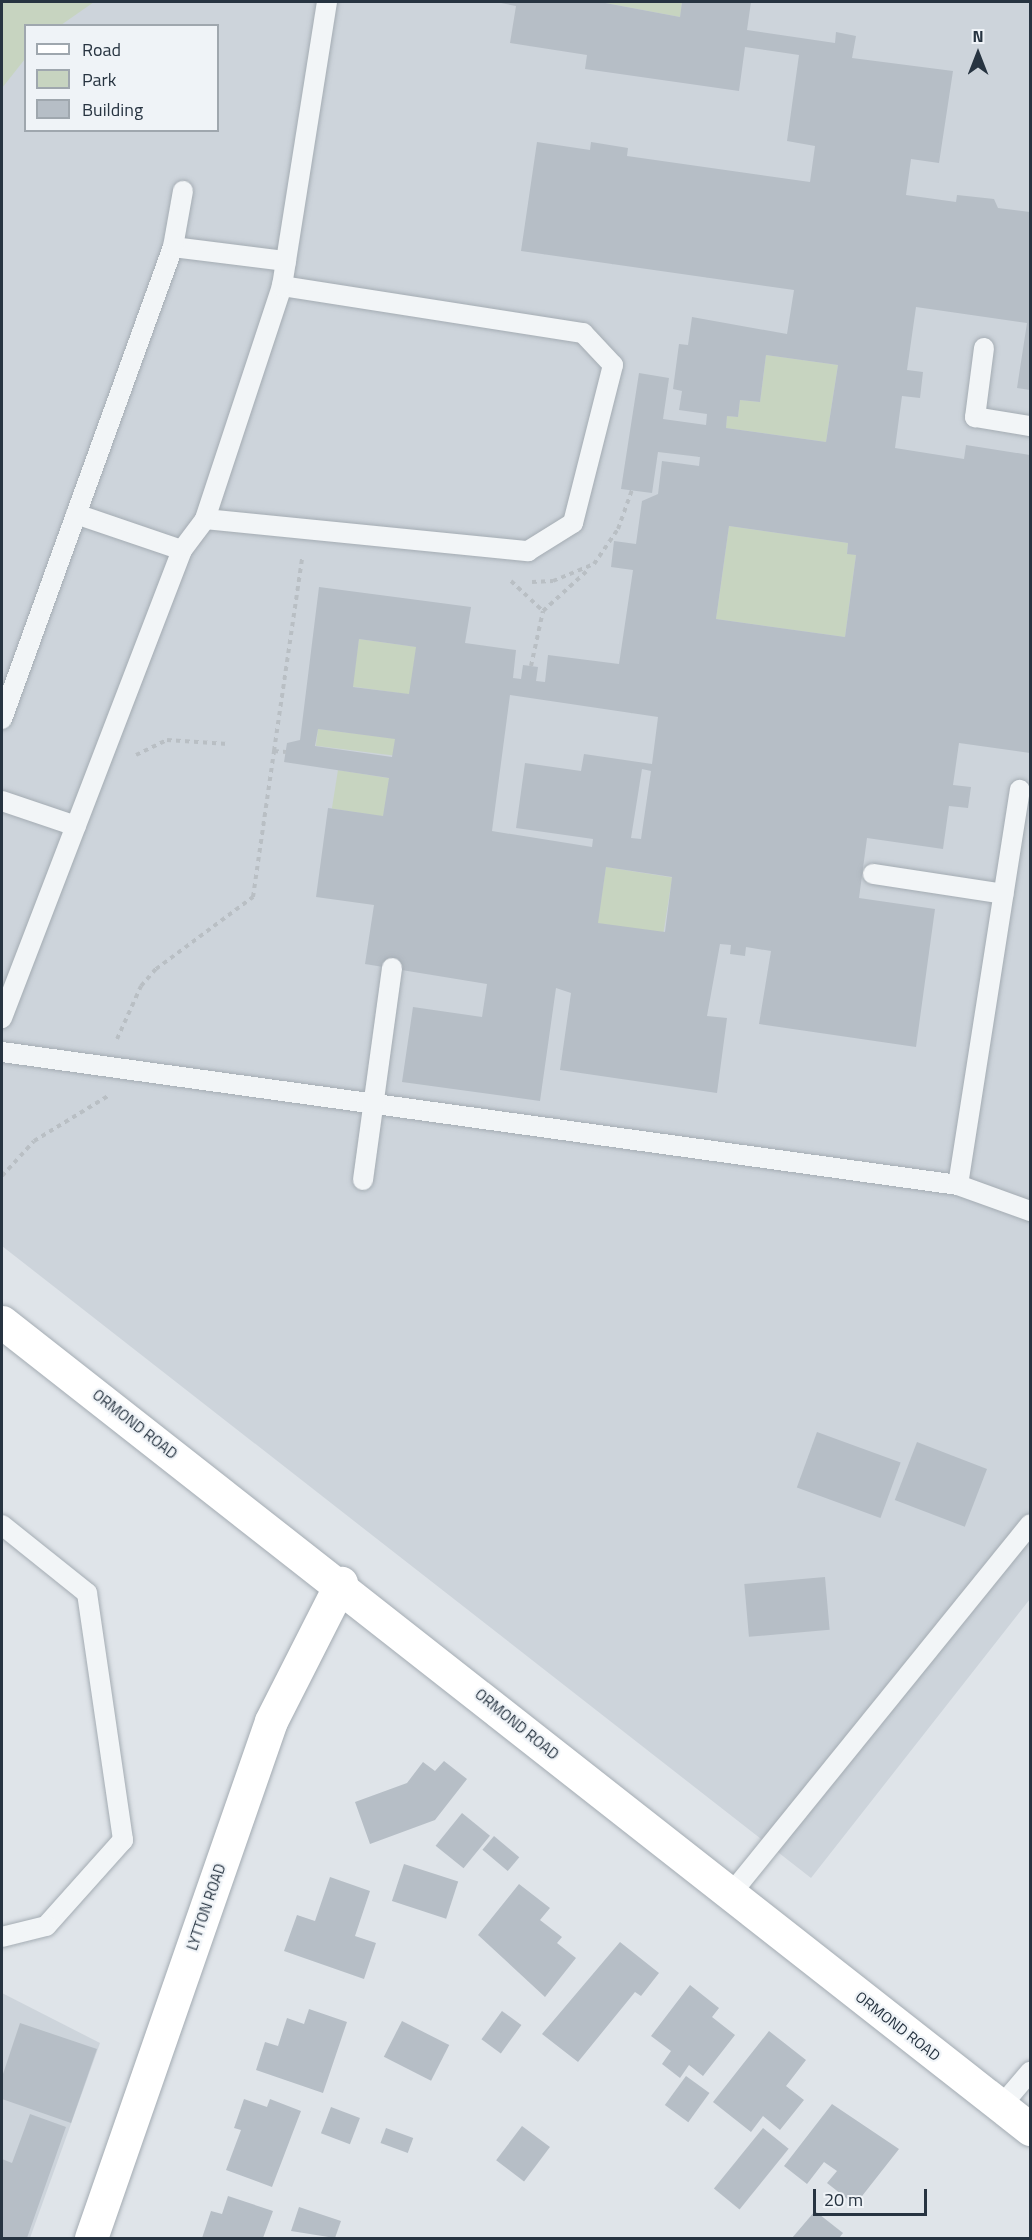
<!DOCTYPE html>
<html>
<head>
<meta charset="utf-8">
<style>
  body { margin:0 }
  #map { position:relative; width:1032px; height:2240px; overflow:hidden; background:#dfe4e9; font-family:"Titillium Web",sans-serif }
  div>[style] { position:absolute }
  .built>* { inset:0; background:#cdd4db }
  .green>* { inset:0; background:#c7d4c0; transform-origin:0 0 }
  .building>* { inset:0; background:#b6bec6; transform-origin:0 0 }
  .path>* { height:4px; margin-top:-2px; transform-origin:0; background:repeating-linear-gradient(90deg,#b9bfc4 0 4.5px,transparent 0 9px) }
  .roads { filter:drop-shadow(0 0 2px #a4acb3) drop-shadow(0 0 2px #a4acb3) }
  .service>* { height:20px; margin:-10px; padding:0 10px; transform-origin:10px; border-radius:10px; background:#f2f5f7 }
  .secondary>* { height:33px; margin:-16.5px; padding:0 16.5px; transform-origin:16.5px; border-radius:16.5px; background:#fff }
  span { translate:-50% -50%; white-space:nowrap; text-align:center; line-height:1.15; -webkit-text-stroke:4.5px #eff3f7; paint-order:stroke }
  .street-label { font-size:15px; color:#273441 }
  .frame { position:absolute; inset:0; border:3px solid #273441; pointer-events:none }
  .legend { position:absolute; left:24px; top:24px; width:195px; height:108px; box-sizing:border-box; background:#eff3f7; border:2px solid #9fa7ae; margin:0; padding:8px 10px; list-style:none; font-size:18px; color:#273441 }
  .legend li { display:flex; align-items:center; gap:12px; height:30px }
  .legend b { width:30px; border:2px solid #9fa7ae }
  .north { position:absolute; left:948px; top:24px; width:60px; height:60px; -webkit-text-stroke:4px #eff3f7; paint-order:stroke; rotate:0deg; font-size:16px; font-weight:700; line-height:24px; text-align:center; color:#273441 }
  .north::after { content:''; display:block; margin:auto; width:21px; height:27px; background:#273441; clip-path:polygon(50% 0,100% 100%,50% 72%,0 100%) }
  .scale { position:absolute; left:813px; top:2189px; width:114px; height:27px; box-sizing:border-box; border:3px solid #273441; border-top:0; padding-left:8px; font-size:18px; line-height:21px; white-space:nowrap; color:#273441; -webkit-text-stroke:4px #eff3f7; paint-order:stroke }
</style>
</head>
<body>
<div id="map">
  <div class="built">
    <i style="clip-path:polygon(evenodd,2px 2px,1030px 2px,1030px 1599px,811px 1878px,2px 1246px,2px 2px,26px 26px,218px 26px,218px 130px,26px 130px,26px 26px)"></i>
    <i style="clip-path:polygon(2px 1993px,100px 2043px,30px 2238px,2px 2238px)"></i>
  </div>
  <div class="green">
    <i style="clip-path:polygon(2px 2px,94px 2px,61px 25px,26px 26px,25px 59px,2px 88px)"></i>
    <i style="clip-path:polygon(600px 2px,682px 2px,680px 17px)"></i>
    <i style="clip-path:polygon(766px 355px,838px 365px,826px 442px,726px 428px,727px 416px,738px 417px,740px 400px,760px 402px)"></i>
    <i style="clip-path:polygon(729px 526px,848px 543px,847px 553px,856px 555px,845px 637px,716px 619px)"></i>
    <i style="left:359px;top:639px;width:58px;height:48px;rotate:8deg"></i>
    <i style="left:318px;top:729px;width:78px;height:17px;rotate:7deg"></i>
    <i style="left:338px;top:770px;width:52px;height:39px;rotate:9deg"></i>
    <i style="left:606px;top:867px;width:67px;height:57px;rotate:9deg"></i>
  </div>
  <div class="building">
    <i style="clip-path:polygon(evenodd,496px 2px,600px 2px,680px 17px,682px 2px,751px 2px,747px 30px,835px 43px,836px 32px,856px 36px,852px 58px,953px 71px,939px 163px,911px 159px,906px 195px,956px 202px,957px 195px,994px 199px,998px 208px,1030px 212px,1030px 390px,1017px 388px,1027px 323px,916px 307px,907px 370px,923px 372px,920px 398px,902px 396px,895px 448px,964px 459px,966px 445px,1030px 455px,1030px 753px,959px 743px,953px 785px,971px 787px,968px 808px,949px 806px,943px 849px,867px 838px,859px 898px,935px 909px,916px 1047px,759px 1024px,771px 951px,746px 947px,745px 956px,730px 954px,731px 945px,720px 944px,707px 1016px,727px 1018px,717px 1093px,560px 1070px,571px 993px,556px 988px,540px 1101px,402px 1082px,413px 1007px,482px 1017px,487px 984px,365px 964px,374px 905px,316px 897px,328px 808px,383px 816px,389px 778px,284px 762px,287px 743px,300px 740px,319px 587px,471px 607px,465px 643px,516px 650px,513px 678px,521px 679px,523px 665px,538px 667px,536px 681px,545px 682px,548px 655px,619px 664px,633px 570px,611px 567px,614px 541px,636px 544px,642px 501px,658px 494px,662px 461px,699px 466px,700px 457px,658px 452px,652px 493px,621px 489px,639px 373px,669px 378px,663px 419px,706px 425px,707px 414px,679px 410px,682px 391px,673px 389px,679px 344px,688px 345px,692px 317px,787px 334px,794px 290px,521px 251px,537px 142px,590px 150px,591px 142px,628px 148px,627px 156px,810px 182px,815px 146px,787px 141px,799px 55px,745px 47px,739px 91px,585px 69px,587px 55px,510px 43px,516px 6px,496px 2px,766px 355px,838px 365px,826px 442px,726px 428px,727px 416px,738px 417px,740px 400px,760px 402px,766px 355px,496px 2px,729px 526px,848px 543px,847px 554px,856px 555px,845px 637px,716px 619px,729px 526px,496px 2px,359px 639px,416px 647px,409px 694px,353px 687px,359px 639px,496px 2px,510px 695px,658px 717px,652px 764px,584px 754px,581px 771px,525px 763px,516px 828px,593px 839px,592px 847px,492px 831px,510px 695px,496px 2px,318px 729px,395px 739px,392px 757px,315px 746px,318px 729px,496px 2px,642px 769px,651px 771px,641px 839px,631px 838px,642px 769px,496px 2px,606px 867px,672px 877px,665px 932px,598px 923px,606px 867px)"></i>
    <i style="left:817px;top:1432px;width:89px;height:59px;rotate:20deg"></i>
    <i style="left:917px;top:1442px;width:75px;height:62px;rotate:21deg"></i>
    <i style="left:825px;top:1577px;width:53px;height:81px;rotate:85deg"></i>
    <i style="clip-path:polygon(444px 1761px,467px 1779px,435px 1820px,370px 1844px,355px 1802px,407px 1783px,423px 1762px,435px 1771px)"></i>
    <i style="left:462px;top:1813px;width:36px;height:42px;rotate:39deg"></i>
    <i style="left:494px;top:1836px;width:33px;height:18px;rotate:40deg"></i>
    <i style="left:404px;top:1864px;width:57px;height:39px;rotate:18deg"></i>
    <i style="clip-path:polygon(330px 1877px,370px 1891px,355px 1936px,376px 1943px,364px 1979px,284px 1951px,297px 1915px,315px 1921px)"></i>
    <i style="clip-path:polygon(519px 1884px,550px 1908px,540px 1920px,562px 1937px,557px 1943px,576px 1958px,545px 1997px,478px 1935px)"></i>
    <i style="clip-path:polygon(620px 1942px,659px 1973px,641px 1996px,635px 1992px,578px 2062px,542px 2034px)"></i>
    <i style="clip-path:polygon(690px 1985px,719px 2008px,712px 2017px,735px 2035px,703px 2076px,689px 2065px,680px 2078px,662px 2064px,671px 2051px,651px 2036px)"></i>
    <i style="clip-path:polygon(309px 2009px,347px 2022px,323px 2093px,256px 2070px,265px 2042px,278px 2046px,287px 2018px,304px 2024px)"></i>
    <i style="left:502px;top:2011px;width:24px;height:35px;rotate:36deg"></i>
    <i style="left:402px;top:2021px;width:53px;height:40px;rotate:27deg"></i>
    <i style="clip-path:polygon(20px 2023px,97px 2049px,71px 2123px,2px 2099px,2px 2077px)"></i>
    <i style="clip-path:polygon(769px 2031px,806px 2060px,786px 2086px,804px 2100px,780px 2130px,763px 2116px,751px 2132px,713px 2102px)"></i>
    <i style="left:686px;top:2076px;width:29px;height:36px;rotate:36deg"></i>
    <i style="clip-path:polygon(244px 2099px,267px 2107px,270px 2099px,301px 2111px,272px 2187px,226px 2170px,241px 2130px,234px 2128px)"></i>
    <i style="clip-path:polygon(832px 2104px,899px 2149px,855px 2205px,827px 2183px,837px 2171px,824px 2162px,807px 2184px,784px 2166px)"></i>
    <i style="left:331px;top:2107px;width:31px;height:28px;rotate:21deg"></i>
    <i style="clip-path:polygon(30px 2114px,66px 2127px,27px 2238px,2px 2238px,2px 2159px,12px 2163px)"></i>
    <i style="left:522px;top:2126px;width:35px;height:43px;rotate:37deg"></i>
    <i style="left:386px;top:2128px;width:29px;height:16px;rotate:20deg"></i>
    <i style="left:763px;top:2128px;width:33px;height:78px;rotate:39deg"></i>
    <i style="clip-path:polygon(228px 2196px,273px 2211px,263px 2238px,202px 2238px,211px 2211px,222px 2214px)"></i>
    <i style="clip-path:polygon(299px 2207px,341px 2221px,335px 2238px,291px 2231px)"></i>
    <i style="clip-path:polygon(815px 2211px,843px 2233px,839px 2238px,792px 2238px)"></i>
  </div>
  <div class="path">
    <i style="left:511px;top:581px;width:44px;rotate:43.2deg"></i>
    <i style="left:532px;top:582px;width:21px;rotate:-3deg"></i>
    <i style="left:553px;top:581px;width:44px;rotate:-22.5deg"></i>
    <i style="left:594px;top:564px;width:42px;rotate:-55.6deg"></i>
    <i style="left:618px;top:529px;width:41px;rotate:-70.3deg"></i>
    <i style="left:531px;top:666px;width:56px;rotate:-77.7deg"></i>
    <i style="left:543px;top:611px;width:62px;rotate:-42.4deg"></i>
    <i style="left:274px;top:751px;width:194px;rotate:-81.7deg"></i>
    <i style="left:136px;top:755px;width:34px;rotate:-26deg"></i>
    <i style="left:167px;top:740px;width:61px;rotate:3.8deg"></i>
    <i style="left:117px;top:1039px;width:58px;rotate:-65.6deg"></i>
    <i style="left:141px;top:986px;width:23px;rotate:-49deg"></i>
    <i style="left:156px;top:969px;width:121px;rotate:-36.6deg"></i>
    <i style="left:253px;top:897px;width:148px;rotate:-81.8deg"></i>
    <i style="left:274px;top:751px;width:12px;rotate:5deg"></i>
    <i style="left:2px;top:1176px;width:47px;rotate:-47.6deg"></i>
    <i style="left:34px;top:1141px;width:87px;rotate:-31.3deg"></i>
  </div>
  <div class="roads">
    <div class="service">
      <i style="left:173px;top:247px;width:114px;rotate:7.1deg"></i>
      <i style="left:984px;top:348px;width:70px;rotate:97.4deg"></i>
      <i style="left:975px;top:417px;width:56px;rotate:9.3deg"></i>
      <i style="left:76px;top:514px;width:112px;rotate:18.8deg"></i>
      <i style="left:205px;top:519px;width:325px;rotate:5.7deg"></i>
      <i style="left:528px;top:551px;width:53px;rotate:-31.9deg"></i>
      <i style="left:573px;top:523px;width:163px;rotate:-75.8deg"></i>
      <i style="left:613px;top:365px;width:44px;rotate:-133.2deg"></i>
      <i style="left:583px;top:333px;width:305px;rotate:-171.1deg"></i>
      <i style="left:2px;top:719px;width:502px;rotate:-70.09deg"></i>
      <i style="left:173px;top:247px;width:57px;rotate:-79.9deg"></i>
      <i style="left:2px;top:801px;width:78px;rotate:18.7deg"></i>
      <i style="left:873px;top:874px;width:132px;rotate:8.7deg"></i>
      <i style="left:2px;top:1018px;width:501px;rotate:-68.96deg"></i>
      <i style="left:182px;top:550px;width:39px;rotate:-53deg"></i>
      <i style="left:205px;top:519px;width:245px;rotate:-71.7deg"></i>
      <i style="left:282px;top:286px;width:288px;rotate:-81deg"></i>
      <i style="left:2px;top:1052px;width:965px;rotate:7.92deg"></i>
      <i style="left:958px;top:1185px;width:77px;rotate:19.9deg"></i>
      <i style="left:363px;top:1180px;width:214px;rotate:-82.2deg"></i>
      <i style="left:958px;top:1185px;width:400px;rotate:-81.1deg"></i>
      <i style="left:2px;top:1525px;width:109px;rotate:38.7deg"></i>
      <i style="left:87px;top:1593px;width:250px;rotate:81.7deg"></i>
      <i style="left:123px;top:1840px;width:115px;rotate:131.8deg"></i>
      <i style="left:46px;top:1926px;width:45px;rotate:166deg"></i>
      <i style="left:730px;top:1895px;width:477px;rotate:-51deg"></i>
      <i style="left:1001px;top:2106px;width:45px;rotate:-49.5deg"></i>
    </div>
    <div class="secondary">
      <i style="left:2px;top:1322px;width:1307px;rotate:38.13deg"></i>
      <i style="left:91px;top:2238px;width:547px;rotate:-70.8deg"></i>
      <i style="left:271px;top:1721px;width:155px;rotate:-63.1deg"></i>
    </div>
  </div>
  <div class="street-label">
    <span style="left:135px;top:1424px;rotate:38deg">ORMOND ROAD</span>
    <span style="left:517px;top:1724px;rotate:39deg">ORMOND ROAD</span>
    <span style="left:206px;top:1907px;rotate:-71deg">LYTTON ROAD</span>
    <span style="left:898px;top:2026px;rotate:38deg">ORMOND ROAD</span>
  </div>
  <div class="frame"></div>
  <ul class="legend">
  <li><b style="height:8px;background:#fff"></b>Road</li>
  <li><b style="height:16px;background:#c7d4c0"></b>Park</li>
  <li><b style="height:16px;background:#b6bec6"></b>Building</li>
  </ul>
  <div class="north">N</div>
  <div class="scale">20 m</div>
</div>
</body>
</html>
